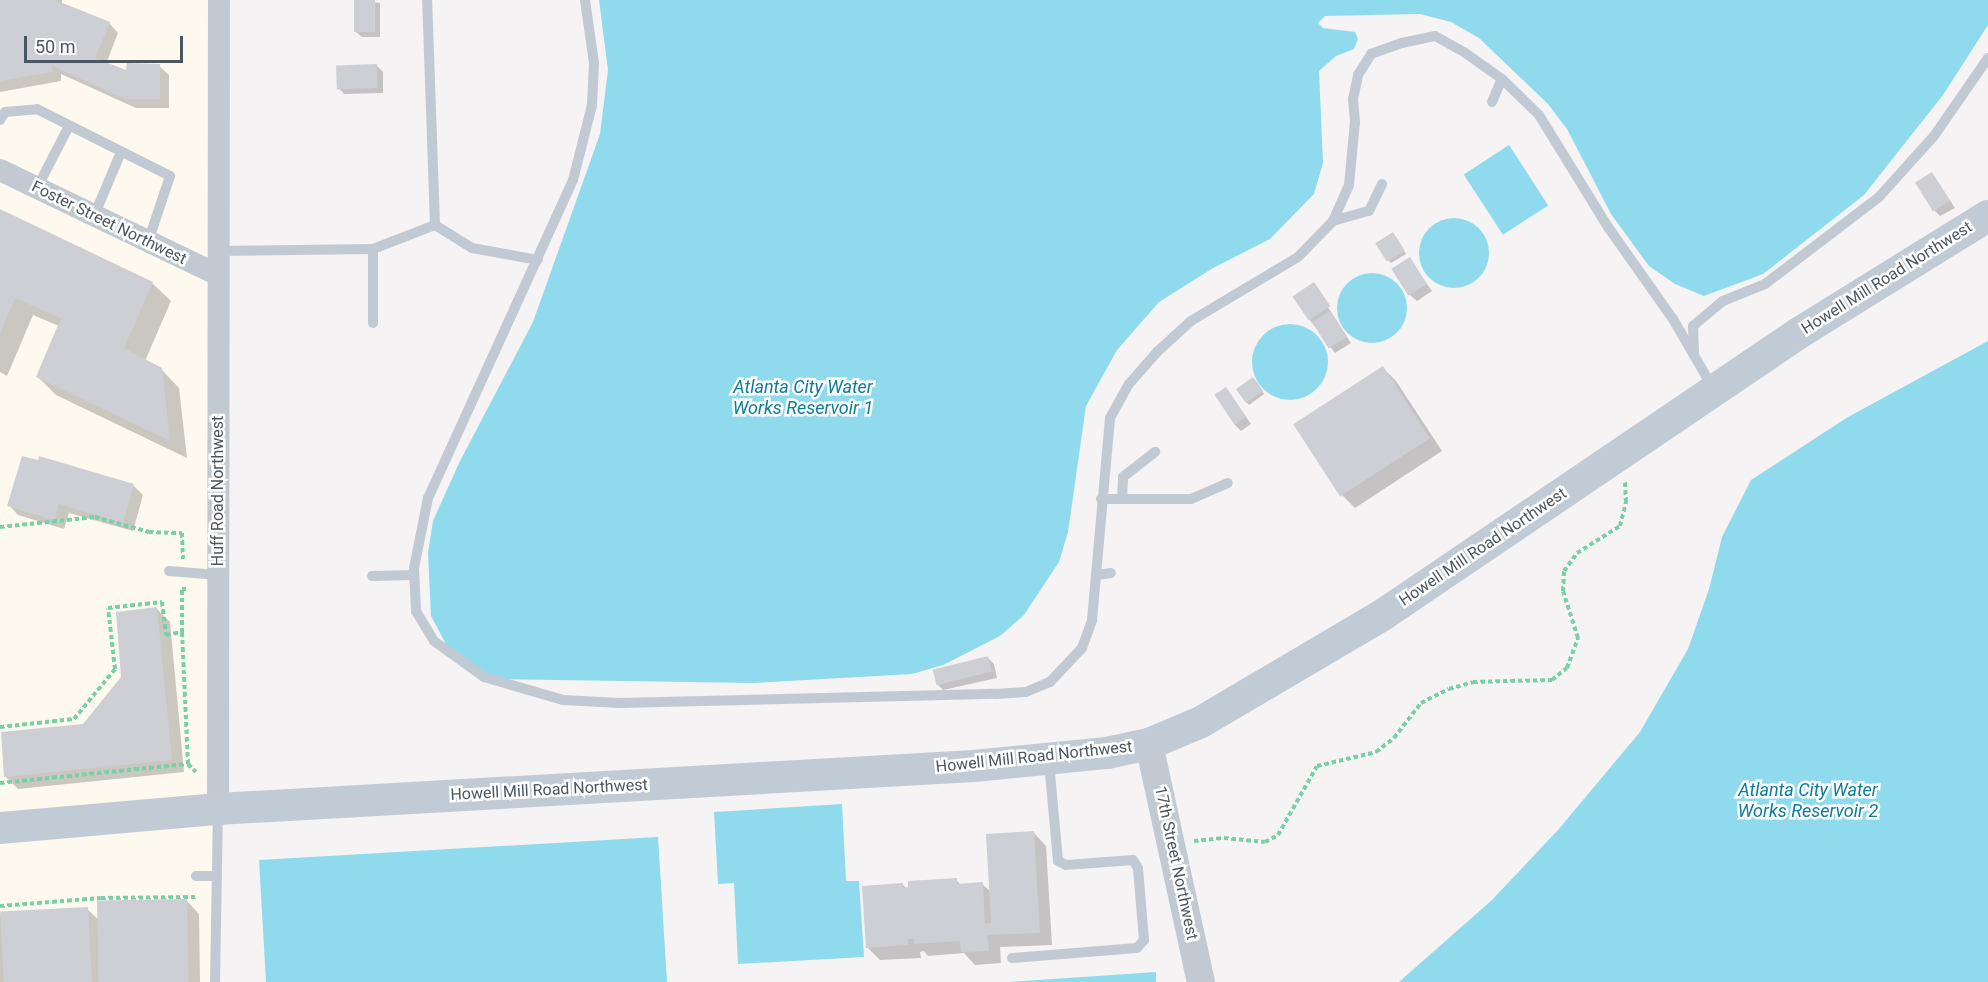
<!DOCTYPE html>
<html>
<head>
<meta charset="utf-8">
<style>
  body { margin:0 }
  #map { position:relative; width:1988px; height:982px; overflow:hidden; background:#f5f3f3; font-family:Roboto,sans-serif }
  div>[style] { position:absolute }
  .commercial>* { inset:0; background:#fdf9ef; transform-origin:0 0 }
  .water>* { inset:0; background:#90daee; transform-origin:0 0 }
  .round { border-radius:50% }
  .shadow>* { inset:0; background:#0003 }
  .building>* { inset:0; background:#cdcfd5; transform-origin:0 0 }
  .path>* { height:4px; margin-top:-2px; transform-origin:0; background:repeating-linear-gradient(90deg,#7ad0a6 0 4.5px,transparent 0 7.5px) }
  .service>* { height:10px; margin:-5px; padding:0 5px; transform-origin:5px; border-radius:5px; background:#c1cad2 }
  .minor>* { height:22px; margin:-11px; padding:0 11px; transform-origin:11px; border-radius:11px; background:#c1cad2 }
  .tertiary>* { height:28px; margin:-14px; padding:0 14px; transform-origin:14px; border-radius:14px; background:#c1cad2 }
  .secondary>* { height:32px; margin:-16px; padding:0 16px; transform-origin:16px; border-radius:16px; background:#c1cbd6 }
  span { translate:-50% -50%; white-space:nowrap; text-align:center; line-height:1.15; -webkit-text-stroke:5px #fff; paint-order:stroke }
  .street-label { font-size:16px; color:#4a5661 }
  .water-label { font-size:18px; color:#0c7c9b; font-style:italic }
  .scale { position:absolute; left:24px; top:36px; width:159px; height:27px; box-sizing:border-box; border:3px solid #4a5661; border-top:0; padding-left:8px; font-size:18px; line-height:21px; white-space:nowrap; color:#4a5661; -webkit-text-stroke:4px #fff; paint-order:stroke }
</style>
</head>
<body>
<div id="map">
  <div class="commercial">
    <i style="left:0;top:0;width:217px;height:982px"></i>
  </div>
  <div class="water">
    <i style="clip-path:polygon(599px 0,1988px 0,1988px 25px,1943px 95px,1864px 195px,1763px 274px,1704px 296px,1675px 284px,1649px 266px,1611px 214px,1567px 129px,1548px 104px,1479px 38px,1451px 22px,1420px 14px,1325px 16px,1318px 23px,1323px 28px,1355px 32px,1358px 39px,1354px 49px,1336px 56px,1319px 71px,1323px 163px,1314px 194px,1270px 239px,1213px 268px,1159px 302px,1117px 350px,1086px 406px,1068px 532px,1059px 562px,1024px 615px,1000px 636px,943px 665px,912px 674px,753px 683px,498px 679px,470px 665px,446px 644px,431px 616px,428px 553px,433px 521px,459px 463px,533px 322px,600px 134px,608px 70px)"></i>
    <i style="left:1509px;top:145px;width:72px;height:54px;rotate:57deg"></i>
    <i class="round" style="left:1419px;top:218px;width:70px;height:70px"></i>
    <i class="round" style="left:1337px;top:273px;width:70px;height:70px"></i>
    <i class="round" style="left:1252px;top:324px;width:76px;height:76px"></i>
    <i style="clip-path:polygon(1988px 341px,1988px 982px,1399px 982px,1492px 900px,1558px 830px,1640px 732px,1688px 649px,1709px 589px,1722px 537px,1751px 480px,1848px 417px)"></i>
    <i style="clip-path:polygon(842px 804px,846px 881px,859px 881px,864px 957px,738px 964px,734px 883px,718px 884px,714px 812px)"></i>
    <i style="clip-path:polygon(658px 837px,667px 982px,266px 982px,259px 860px)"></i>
    <i style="clip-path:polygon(1156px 972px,1156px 982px,1008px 982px)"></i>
  </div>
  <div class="shadow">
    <i style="clip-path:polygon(0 0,62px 0,62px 4px,109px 23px,118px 33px,106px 64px,127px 73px,159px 66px,169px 75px,169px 108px,136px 108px,61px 74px,61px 81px,0 92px)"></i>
    <i style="clip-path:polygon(355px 0,380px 3px,380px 37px,362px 37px,355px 31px)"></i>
    <i style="clip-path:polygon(377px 66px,383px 72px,383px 93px,344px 94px,338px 87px)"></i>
    <i style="clip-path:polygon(1932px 173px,1955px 208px,1940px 216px,1934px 210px)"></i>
    <i style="clip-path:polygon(0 210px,152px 283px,171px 301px,145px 361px,161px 369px,179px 388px,187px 458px,56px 395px,38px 377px,59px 326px,33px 315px,7px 376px,0 372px)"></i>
    <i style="clip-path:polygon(1396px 237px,1406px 254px,1391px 263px,1389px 261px)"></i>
    <i style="clip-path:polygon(1409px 259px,1432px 291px,1417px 301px,1410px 295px)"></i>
    <i style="clip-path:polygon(1313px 284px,1351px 343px,1335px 353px,1309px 319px)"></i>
    <i style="clip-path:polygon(1383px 368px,1396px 381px,1442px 451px,1355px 508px,1342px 495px)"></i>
    <i style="clip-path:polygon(1256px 381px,1264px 394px,1249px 405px,1246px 402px)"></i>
    <i style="clip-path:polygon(1226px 389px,1251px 424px,1241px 431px,1235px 425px)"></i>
    <i style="clip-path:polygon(40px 458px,134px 486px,143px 495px,133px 531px,69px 513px,64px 529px,18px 515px,9px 505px)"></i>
    <i style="clip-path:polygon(157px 609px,170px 622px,184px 772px,18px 789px,5px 776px,84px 726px,122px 677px)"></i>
    <i style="clip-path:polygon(988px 658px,994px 664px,997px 678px,943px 690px,937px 684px)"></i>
    <i style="clip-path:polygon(1034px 833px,1046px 846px,1052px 945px,1000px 947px,1001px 963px,975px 965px,964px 953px,928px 956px,924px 951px,920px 952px,921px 958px,880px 960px,867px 947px,903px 885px,907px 889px,956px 880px,961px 885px,982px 884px,991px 892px)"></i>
    <i style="clip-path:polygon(187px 901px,199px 914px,200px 982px,0 982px,0 914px,87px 909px,99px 920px)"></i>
  </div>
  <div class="building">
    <i style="clip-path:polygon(0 0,55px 0,110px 22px,95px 58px,126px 70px,127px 63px,160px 64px,160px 99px,125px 99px,52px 66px,53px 72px,0 81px)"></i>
    <i style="left:354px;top:0;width:21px;height:32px"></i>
    <i style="left:377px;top:64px;width:24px;height:41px;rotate:88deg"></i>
    <i style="left:1932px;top:172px;width:34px;height:20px;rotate:58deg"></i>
    <i style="clip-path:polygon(0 209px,153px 282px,124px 348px,162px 368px,170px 441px,36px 377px,61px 318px,15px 298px,0 333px)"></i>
    <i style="left:1393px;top:232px;width:22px;height:21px;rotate:58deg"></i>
    <i style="left:1410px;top:257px;width:32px;height:22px;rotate:58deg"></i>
    <i style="left:1314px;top:282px;width:29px;height:26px;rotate:56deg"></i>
    <i style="left:1330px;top:311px;width:31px;height:21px;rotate:58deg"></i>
    <i style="left:1383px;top:366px;width:86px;height:107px;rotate:57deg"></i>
    <i style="left:1253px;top:377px;width:17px;height:21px;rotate:54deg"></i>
    <i style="left:1226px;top:387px;width:36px;height:14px;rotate:56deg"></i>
    <i style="clip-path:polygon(22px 456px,38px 460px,39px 456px,134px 484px,123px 523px,59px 504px,54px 520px,7px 506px)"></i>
    <i style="clip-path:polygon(157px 607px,172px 760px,4px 777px,1px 732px,83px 724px,121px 677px,116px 612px)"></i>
    <i style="left:988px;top:656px;width:16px;height:57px;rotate:76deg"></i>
    <i style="clip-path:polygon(1034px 831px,1040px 933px,987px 935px,989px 951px,961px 952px,960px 941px,914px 944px,914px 939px,908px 939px,908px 945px,866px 948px,862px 886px,903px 883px,903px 888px,908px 887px,908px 881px,957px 878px,957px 884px,983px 882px,985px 924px,991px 923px,986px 834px)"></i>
    <i style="left:187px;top:899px;width:83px;height:90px;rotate:89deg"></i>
    <i style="left:88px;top:907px;width:75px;height:88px;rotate:87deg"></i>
  </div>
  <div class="path">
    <i style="left:0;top:527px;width:96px;rotate:-6deg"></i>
    <i style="left:95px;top:517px;width:56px;rotate:15.5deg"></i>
    <i style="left:149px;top:532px;width:33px;rotate:2deg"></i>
    <i style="left:182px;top:533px;width:26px;rotate:88deg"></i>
    <i style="left:0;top:727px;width:74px;rotate:-6.2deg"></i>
    <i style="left:74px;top:719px;width:65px;rotate:-50.6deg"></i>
    <i style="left:115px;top:669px;width:61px;rotate:-96.5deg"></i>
    <i style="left:108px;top:608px;width:54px;rotate:-6.3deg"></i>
    <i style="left:162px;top:602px;width:33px;rotate:83deg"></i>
    <i style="left:166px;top:635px;width:16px;rotate:-11deg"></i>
    <i style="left:182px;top:632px;width:43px;rotate:-90deg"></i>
    <i style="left:182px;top:589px;width:4px"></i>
    <i style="left:188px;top:764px;width:11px;rotate:45deg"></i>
    <i style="left:0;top:783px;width:189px;rotate:-5.8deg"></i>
    <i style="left:188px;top:764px;width:132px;rotate:-92.6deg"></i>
    <i style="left:1194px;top:841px;width:30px;rotate:-6deg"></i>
    <i style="left:1224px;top:838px;width:41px;rotate:5.6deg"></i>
    <i style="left:1265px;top:842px;width:15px;rotate:-28deg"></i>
    <i style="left:1278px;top:835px;width:79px;rotate:-60.5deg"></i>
    <i style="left:1317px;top:766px;width:61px;rotate:-13.3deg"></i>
    <i style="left:1376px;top:752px;width:23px;rotate:-38deg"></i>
    <i style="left:1394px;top:738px;width:44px;rotate:-52.4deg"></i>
    <i style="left:1421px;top:703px;width:31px;rotate:-27deg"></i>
    <i style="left:1449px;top:689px;width:25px;rotate:-16deg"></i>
    <i style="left:1473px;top:682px;width:79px;rotate:-1.5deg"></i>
    <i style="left:1552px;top:680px;width:19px;rotate:-39deg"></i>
    <i style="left:1567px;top:668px;width:32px;rotate:-70deg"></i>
    <i style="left:1578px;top:638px;width:49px;rotate:-107.7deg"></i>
    <i style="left:1563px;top:591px;width:20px;rotate:-87deg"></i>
    <i style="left:1564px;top:571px;width:22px;rotate:-54deg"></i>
    <i style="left:1577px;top:553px;width:51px;rotate:-32.1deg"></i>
    <i style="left:1620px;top:526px;width:25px;rotate:-76deg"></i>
    <i style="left:1626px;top:502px;width:20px;rotate:-93deg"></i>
    <i style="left:0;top:906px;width:101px;rotate:-4.5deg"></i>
    <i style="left:101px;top:898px;width:95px;rotate:-0.6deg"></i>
  </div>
  <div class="service">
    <i style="left:585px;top:0;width:64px;rotate:81.9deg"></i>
    <i style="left:594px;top:63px;width:42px;rotate:92.7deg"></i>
    <i style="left:592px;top:105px;width:77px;rotate:104.2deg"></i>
    <i style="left:573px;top:180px;width:349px;rotate:114.5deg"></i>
    <i style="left:428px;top:498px;width:71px;rotate:101.3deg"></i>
    <i style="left:414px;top:568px;width:43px;rotate:87.3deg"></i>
    <i style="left:416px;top:611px;width:35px;rotate:59deg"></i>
    <i style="left:434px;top:641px;width:62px;rotate:35.8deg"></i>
    <i style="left:484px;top:677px;width:82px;rotate:16.2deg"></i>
    <i style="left:563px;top:700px;width:57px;rotate:3deg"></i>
    <i style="left:620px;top:703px;width:376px;rotate:-1.4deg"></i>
    <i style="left:996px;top:694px;width:30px;rotate:-4deg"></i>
    <i style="left:1026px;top:692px;width:26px;rotate:-23deg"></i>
    <i style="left:1050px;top:682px;width:47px;rotate:-46.7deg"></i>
    <i style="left:1082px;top:648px;width:30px;rotate:-70deg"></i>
    <i style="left:1092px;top:620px;width:203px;rotate:-84.9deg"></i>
    <i style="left:1110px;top:418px;width:39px;rotate:-61deg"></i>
    <i style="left:1129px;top:384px;width:43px;rotate:-48.8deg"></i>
    <i style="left:1157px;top:352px;width:46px;rotate:-42.4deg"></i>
    <i style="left:1191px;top:321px;width:125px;rotate:-30.9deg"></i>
    <i style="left:1298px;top:257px;width:50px;rotate:-45.8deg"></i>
    <i style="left:1333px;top:221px;width:39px;rotate:-66deg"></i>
    <i style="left:1349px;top:185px;width:63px;rotate:-84.6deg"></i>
    <i style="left:1355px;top:122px;width:23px;rotate:-95deg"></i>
    <i style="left:1353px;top:99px;width:25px;rotate:-78deg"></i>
    <i style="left:1358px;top:75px;width:25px;rotate:-58deg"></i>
    <i style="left:1371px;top:54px;width:33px;rotate:-20deg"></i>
    <i style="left:1402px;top:43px;width:34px;rotate:-12deg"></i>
    <i style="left:1435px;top:36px;width:33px;rotate:29deg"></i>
    <i style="left:1464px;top:52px;width:47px;rotate:35.4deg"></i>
    <i style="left:1502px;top:79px;width:52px;rotate:44.2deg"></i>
    <i style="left:1539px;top:115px;width:132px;rotate:58.4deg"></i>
    <i style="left:1608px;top:227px;width:113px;rotate:54.8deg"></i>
    <i style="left:1673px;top:319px;width:80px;rotate:59.9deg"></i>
    <i style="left:1492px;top:102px;width:25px;rotate:-67deg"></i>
    <i style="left:0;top:120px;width:9px;rotate:-58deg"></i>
    <i style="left:5px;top:112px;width:32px;rotate:-5deg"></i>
    <i style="left:37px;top:109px;width:149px;rotate:26.7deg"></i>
    <i style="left:170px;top:176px;width:70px;rotate:108.4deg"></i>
    <i style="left:37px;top:188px;width:70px;rotate:-62.7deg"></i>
    <i style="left:94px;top:216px;width:69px;rotate:-67.1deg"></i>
    <i style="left:1333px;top:221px;width:37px;rotate:-16deg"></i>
    <i style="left:1369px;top:211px;width:30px;rotate:-64deg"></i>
    <i style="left:435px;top:225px;width:44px;rotate:31.9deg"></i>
    <i style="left:472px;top:248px;width:67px;rotate:10.3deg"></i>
    <i style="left:373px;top:249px;width:66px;rotate:-21.2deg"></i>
    <i style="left:435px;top:225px;width:225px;rotate:-92deg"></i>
    <i style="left:218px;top:251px;width:155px;rotate:-0.7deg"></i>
    <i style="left:373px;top:249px;width:74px;rotate:90deg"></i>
    <i style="left:1694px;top:354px;width:28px;rotate:-92deg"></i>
    <i style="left:1693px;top:326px;width:39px;rotate:-40deg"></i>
    <i style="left:1723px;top:301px;width:45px;rotate:-22deg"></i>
    <i style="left:1765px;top:284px;width:143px;rotate:-37.3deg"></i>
    <i style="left:1879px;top:197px;width:82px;rotate:-48deg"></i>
    <i style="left:1934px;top:136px;width:95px;rotate:-55.3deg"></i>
    <i style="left:1101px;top:499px;width:90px"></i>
    <i style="left:1191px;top:499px;width:40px;rotate:-23.4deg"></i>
    <i style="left:1122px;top:499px;width:22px;rotate:-87deg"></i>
    <i style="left:1123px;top:477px;width:41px;rotate:-38deg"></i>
    <i style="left:169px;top:571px;width:49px;rotate:4.7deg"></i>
    <i style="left:1097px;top:575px;width:14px;rotate:-8deg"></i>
    <i style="left:372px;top:576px;width:42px;rotate:-1.4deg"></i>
    <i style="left:196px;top:876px;width:21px"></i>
    <i style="left:1012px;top:958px;width:125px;rotate:-4.6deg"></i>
    <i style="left:1137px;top:948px;width:11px;rotate:-49deg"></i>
    <i style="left:1144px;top:940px;width:72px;rotate:-94.8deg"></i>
    <i style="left:1138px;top:868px;width:9px;rotate:-122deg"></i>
    <i style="left:1133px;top:860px;width:67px;rotate:175.7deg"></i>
    <i style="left:1066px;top:865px;width:9px;rotate:-153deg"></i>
    <i style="left:1058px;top:861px;width:99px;rotate:-95.2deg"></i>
    <i style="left:215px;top:982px;width:171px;rotate:-89deg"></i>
  </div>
  <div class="minor">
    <i style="left:0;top:170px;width:242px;rotate:25.7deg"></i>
    <i style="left:218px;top:809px;width:809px;rotate:-89.93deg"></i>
  </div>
  <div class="tertiary">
    <i style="left:1149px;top:744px;width:244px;rotate:77.7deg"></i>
  </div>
  <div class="secondary">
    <i style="left:0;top:828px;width:219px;rotate:-5deg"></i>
    <i style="left:218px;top:809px;width:757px;rotate:-3.26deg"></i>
    <i style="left:974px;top:766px;width:134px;rotate:-5.6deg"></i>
    <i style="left:1107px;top:753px;width:43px;rotate:-12.1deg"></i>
    <i style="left:1149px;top:744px;width:56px;rotate:-22.9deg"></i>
    <i style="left:1201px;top:722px;width:212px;rotate:-30.5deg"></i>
    <i style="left:1384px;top:614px;width:501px;rotate:-34.1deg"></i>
    <i style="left:1799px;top:333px;width:222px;rotate:-31.8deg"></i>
  </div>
  <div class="street-label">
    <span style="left:109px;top:223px;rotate:26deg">Foster Street Northwest</span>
    <span style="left:1887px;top:278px;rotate:-32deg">Howell Mill Road Northwest</span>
    <span style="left:218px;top:491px;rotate:-90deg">Huff Road Northwest</span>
    <span style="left:1483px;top:547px;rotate:-34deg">Howell Mill Road Northwest</span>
    <span style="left:1034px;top:757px;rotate:-6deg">Howell Mill Road Northwest</span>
    <span style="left:549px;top:790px;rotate:-3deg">Howell Mill Road Northwest</span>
    <span style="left:1176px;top:863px;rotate:78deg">17th Street Northwest</span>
  </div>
  <div class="water-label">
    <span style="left:803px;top:398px">Atlanta City Water<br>Works Reservoir 1</span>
    <span style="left:1808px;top:801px">Atlanta City Water<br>Works Reservoir 2</span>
  </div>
  <div class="scale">50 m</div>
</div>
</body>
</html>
